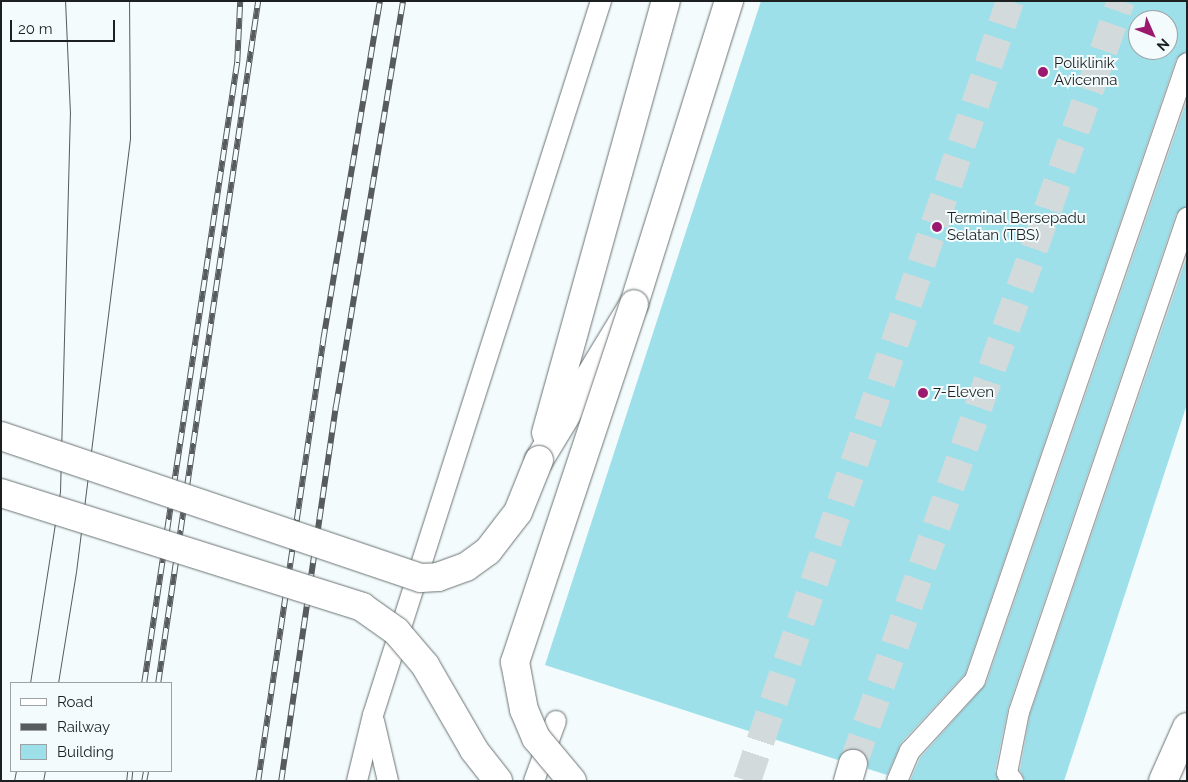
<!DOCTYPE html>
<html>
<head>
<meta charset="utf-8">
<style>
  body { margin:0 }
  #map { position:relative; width:1188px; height:782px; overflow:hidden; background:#f3fbfc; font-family:Raleway,sans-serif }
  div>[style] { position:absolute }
  .building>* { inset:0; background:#9de0ea }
  .tertiary-tunnel>* { height:28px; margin-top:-14px; transform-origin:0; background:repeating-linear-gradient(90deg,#d3dadb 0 28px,transparent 0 42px) }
  .roads { filter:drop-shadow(0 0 1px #6b7274) drop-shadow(0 0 1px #6b7274) }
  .service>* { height:20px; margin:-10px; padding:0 10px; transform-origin:10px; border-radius:10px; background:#fff }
  .minor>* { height:28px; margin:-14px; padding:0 14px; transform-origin:14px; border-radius:14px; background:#fff }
  .tertiary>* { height:28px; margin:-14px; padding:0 14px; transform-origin:14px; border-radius:14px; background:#fff }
  .tram>* { height:1px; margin:-0.5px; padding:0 0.5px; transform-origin:0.5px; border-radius:0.5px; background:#575b5c }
  .rail>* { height:5.5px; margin-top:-2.75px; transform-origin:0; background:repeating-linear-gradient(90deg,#f3fbfc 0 11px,#575b5c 0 22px); box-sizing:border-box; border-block:1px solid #575b5c }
  .bridges { filter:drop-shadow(0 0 1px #6b7274) drop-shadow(0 0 1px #6b7274) }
  .minor-bridge>* { height:28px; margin:-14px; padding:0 14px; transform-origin:14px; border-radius:14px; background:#fff }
  .dots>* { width:14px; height:14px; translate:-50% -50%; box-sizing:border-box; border:2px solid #f3fbfc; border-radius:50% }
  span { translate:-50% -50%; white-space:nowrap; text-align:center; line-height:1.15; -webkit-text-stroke:4px #f3fbfc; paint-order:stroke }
  .poi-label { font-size:15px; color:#1d2020 }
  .left { translate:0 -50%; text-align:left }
  .frame { position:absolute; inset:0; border:2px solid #1d2020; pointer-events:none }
  .legend { position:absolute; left:10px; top:682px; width:162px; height:90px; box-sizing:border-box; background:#f3fbfc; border:1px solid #9da3a4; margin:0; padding:6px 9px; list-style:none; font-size:15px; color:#1d2020 }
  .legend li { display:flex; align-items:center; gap:10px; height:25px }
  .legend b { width:25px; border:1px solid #9da3a4 }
  .north { position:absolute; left:1128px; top:10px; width:50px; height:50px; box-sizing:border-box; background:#f3fbfc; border:1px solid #9da3a4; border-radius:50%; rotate:134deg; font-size:14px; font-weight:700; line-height:20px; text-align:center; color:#1d2020 }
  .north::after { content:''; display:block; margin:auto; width:18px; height:22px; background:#9c1a6e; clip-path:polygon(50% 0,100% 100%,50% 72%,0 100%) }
  .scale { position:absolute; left:10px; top:20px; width:105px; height:22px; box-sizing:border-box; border:2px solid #1d2020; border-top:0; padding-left:6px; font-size:15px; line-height:18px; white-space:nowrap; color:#1d2020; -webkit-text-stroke:4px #f3fbfc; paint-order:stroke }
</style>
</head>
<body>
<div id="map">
  <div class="building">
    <i style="clip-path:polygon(evenodd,761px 1px,1187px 1px,1187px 51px,1176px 59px,965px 674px,901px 743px,887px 775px,868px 769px,868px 760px,858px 749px,849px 749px,838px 760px,545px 665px,761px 1px,1138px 20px,1168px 20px,1168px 50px,1138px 50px,1138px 20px)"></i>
    <i style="clip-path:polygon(1187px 100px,1187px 206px,1176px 214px,1008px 708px,995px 771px,998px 781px,910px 781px,920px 758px,986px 684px)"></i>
    <i style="clip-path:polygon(1187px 256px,1187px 404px,1064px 781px,1025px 781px,1020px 770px,1030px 715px)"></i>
  </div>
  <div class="tertiary-tunnel">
    <i style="left:853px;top:764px;width:809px;rotate:-70.65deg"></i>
    <i style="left:747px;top:781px;width:823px;rotate:-71.37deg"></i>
  </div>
  <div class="roads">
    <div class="service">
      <i style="left:374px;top:721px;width:62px;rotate:76.9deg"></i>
      <i style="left:357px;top:781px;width:68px;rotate:-76.4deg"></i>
      <i style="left:373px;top:715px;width:750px;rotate:-72.29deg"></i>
      <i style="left:534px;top:781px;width:64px;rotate:-69.9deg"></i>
      <i style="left:897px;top:781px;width:33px;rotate:-67deg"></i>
      <i style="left:910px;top:751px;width:96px;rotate:-47.5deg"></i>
      <i style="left:975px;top:680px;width:652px;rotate:-71.04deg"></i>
      <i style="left:1013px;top:781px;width:10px;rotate:-127deg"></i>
      <i style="left:1007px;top:773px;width:62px;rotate:-78.9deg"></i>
      <i style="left:1019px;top:712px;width:522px;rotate:-71.22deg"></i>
    </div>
    <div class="minor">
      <i style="left:546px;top:433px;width:448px;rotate:-74.5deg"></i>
      <i style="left:539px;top:460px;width:183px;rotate:-58.7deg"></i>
      <i style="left:634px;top:304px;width:318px;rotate:-72.6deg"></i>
      <i style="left:1163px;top:781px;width:59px;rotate:-66deg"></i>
    </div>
    <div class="tertiary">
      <i style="left:848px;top:781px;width:18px;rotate:-74deg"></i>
    </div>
  </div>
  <div class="tram">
    <i style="left:30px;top:683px;width:193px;rotate:-81.1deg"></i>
    <i style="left:60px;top:492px;width:378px;rotate:-88.5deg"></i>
    <i style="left:70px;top:114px;width:113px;rotate:-92.5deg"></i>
    <i style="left:58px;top:683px;width:112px;rotate:-80.8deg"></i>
    <i style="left:76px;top:572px;width:437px;rotate:-82.9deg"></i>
    <i style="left:130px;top:138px;width:137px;rotate:-90.4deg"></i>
    <i style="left:14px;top:781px;width:10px;rotate:-79deg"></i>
    <i style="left:43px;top:781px;width:10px;rotate:-79deg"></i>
  </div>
  <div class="rail">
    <i style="left:144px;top:683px;width:628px;rotate:-81.48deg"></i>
    <i style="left:237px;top:62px;width:61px;rotate:-87.2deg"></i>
    <i style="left:158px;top:683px;width:689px;rotate:-81.66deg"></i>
    <i style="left:129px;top:781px;width:10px;rotate:-84deg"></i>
    <i style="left:144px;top:781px;width:10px;rotate:-79deg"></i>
    <i style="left:258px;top:781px;width:446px;rotate:-81.6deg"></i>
    <i style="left:323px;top:340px;width:344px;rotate:-80.5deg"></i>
    <i style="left:281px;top:781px;width:380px;rotate:-81.7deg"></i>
    <i style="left:336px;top:405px;width:410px;rotate:-80.6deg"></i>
  </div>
  <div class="bridges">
    <div class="minor-bridge">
      <i style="left:1px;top:436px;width:443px;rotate:18.7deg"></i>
      <i style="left:421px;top:578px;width:17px;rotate:-3deg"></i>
      <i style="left:438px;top:577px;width:30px;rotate:-20deg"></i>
      <i style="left:466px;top:567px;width:27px;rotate:-36deg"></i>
      <i style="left:488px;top:551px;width:49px;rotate:-52.4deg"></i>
      <i style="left:518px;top:512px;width:56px;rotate:-68deg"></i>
      <i style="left:1px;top:493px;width:379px;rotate:17.5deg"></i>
      <i style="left:362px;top:607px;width:42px;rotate:35.2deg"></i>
      <i style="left:396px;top:631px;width:45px;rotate:49.5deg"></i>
      <i style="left:425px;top:665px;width:98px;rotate:60deg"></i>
      <i style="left:474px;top:750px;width:39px;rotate:52deg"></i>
      <i style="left:572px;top:781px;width:56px;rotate:-129.9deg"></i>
      <i style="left:536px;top:738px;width:30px;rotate:-113deg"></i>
      <i style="left:524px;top:710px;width:49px;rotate:-100.6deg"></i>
      <i style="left:515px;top:662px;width:377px;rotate:-71.6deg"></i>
    </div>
  </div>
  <div class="dots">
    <i style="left:1043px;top:72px;background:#9c1a6e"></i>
    <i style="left:937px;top:227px;background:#9c1a6e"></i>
    <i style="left:923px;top:393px;background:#9c1a6e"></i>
  </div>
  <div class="poi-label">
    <span class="left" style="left:1054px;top:72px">Poliklinik<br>Avicenna</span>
    <span class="left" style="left:947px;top:227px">Terminal Bersepadu<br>Selatan (TBS)</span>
    <span class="left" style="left:933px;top:393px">7-Eleven</span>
  </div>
  <div class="frame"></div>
  <ul class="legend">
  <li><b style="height:6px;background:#fff"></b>Road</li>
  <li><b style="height:6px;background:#575b5c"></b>Railway</li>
  <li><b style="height:14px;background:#9de0ea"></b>Building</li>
  </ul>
  <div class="north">N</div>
  <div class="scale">20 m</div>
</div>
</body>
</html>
